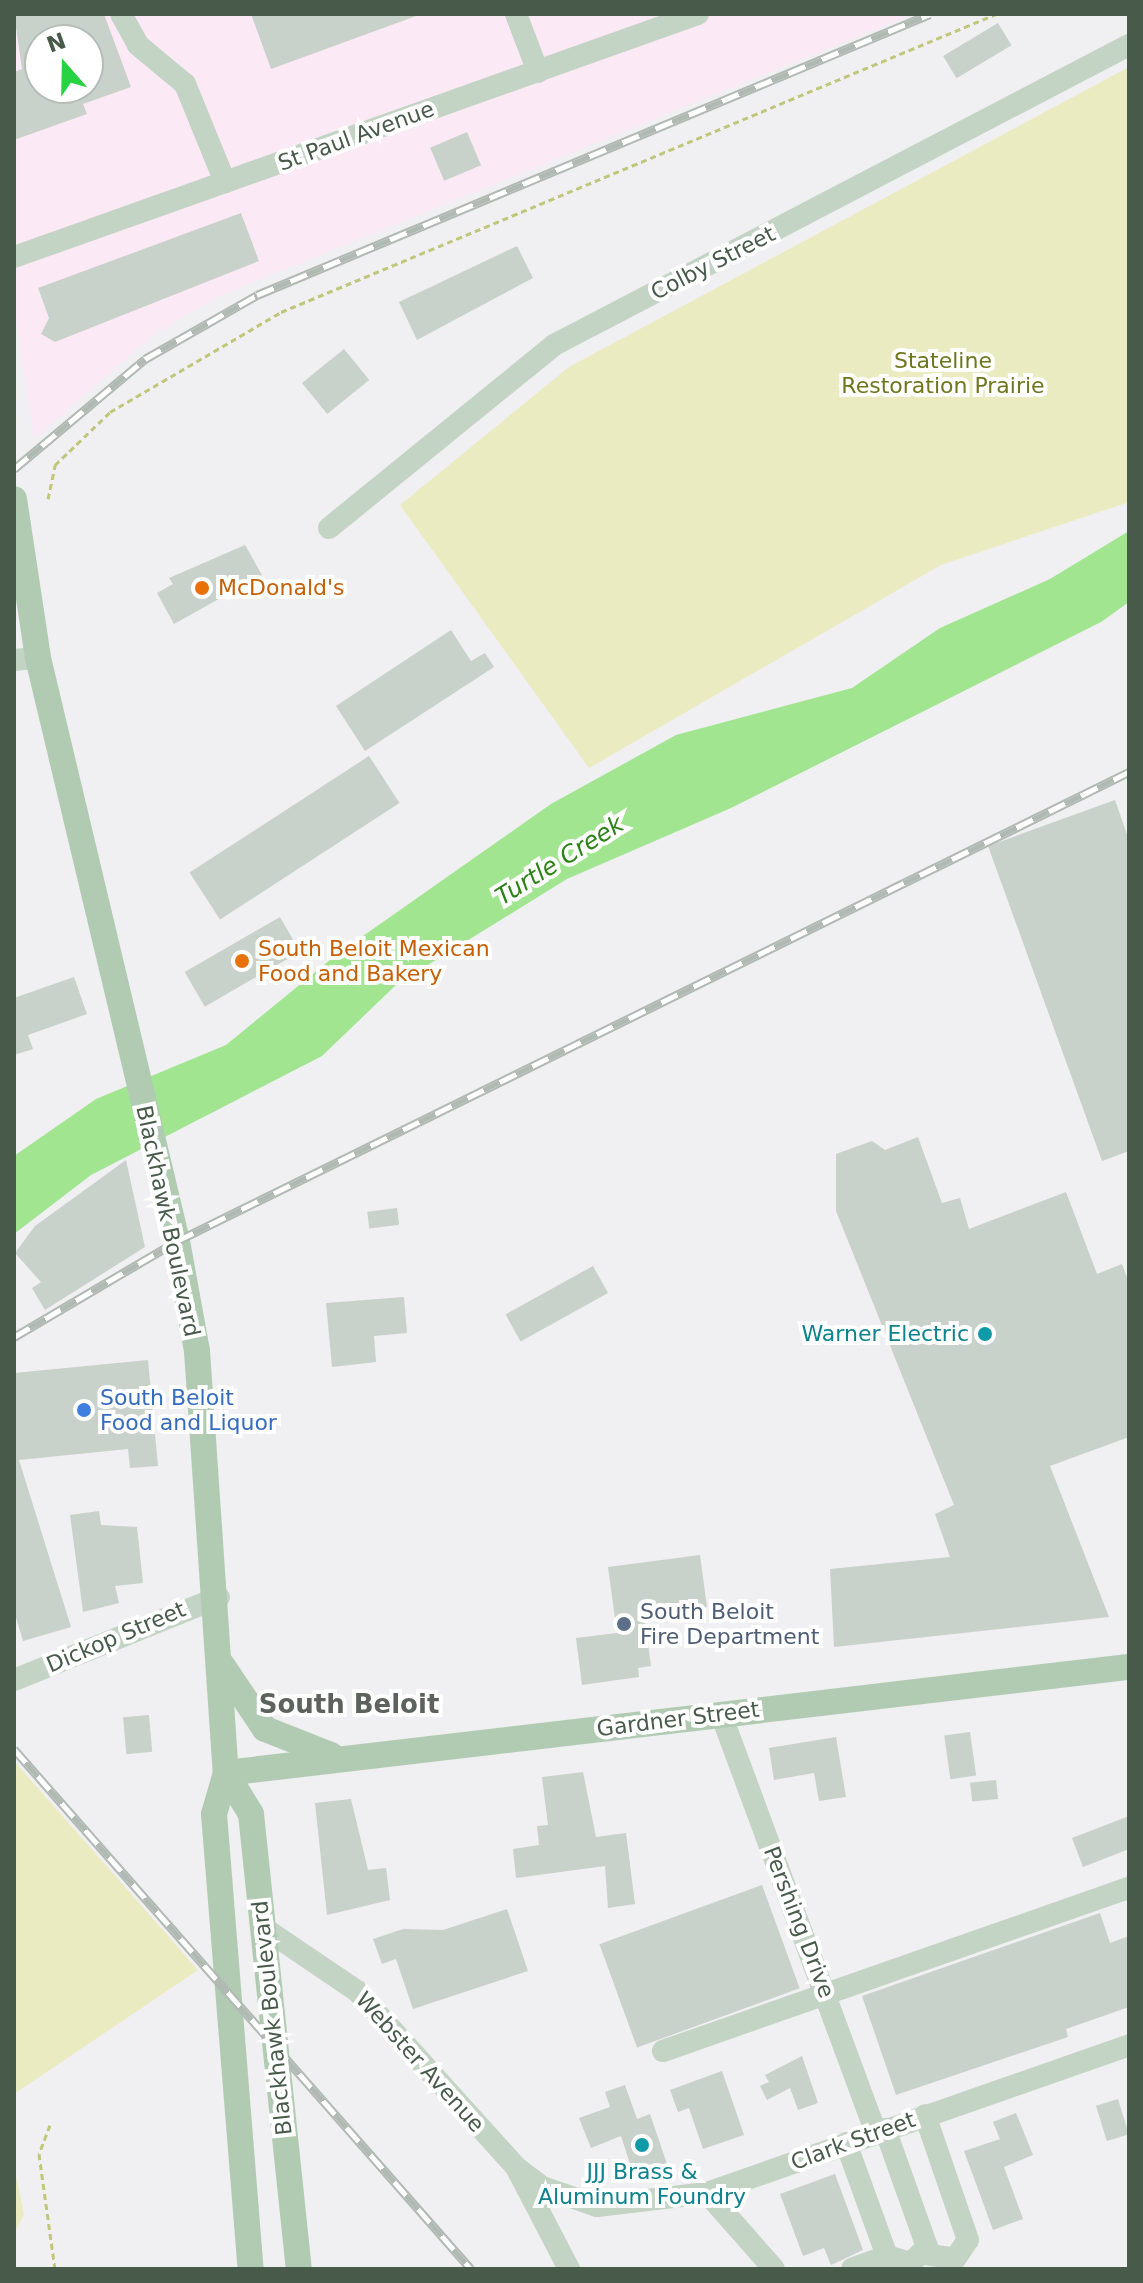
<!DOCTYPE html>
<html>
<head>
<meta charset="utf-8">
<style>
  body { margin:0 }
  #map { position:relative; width:1143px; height:2283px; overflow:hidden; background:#f0eff1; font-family:"DejaVu Sans",sans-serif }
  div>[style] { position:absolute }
  .commercial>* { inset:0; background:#fbeaf5 }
  .green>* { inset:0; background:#ebebc1 }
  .water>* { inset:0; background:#a1e591 }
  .building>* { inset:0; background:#c9d1cb; transform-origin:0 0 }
  .path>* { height:3px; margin-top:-1.5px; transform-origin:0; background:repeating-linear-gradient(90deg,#bfc77b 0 6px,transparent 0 10px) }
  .minor>* { height:22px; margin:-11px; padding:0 11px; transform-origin:11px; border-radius:11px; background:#c3d3c4 }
  .major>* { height:26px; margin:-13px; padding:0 13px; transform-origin:13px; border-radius:13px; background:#b1cbb3 }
  .rail>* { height:9px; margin-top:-4.5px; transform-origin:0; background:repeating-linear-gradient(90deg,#fff 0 18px,#b1b9b3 0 36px); box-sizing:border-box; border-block:2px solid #b1b9b3 }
  .dots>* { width:22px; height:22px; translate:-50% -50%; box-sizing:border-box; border:4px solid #fff; border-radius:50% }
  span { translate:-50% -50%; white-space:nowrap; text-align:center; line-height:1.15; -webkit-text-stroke:8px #fff; paint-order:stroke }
  .street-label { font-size:22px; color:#485b4a }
  .park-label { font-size:22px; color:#6e771e }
  .food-label { font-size:22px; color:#c56008 }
  .left { translate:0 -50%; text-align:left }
  .culture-label { font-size:22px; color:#0d838f }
  .right { translate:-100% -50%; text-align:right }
  .shop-label { font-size:22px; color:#366cbe }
  .service-label { font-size:22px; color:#4e5e75 }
  .water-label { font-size:24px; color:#2b8316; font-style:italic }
  .quarter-label { font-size:26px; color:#5c635d; font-weight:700 }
  .frame { position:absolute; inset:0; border:16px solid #485b4a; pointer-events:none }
  .north { position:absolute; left:24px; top:24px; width:80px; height:80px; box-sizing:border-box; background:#fff; border:2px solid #b6bdb7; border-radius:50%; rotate:340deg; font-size:22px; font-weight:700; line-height:32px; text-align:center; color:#485b4a }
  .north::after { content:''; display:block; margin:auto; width:28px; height:36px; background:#27d343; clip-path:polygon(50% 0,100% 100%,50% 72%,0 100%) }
</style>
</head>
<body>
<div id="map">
  <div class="commercial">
    <i style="clip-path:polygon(evenodd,14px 14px,913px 14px,217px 297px,152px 336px,34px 439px,14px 303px,14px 14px,40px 40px,88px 40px,88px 88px,40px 88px,40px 40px)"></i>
  </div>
  <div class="green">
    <i style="clip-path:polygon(1129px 67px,1129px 502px,941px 565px,589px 768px,400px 505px,569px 367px)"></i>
    <i style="clip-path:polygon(14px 1761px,198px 1970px,14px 2094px)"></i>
    <i style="clip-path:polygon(14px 2166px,24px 2214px,14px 2234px)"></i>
  </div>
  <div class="water">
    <i style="clip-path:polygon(1129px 531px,1129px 602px,1101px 622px,731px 808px,567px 879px,397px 984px,322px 1056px,91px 1175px,14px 1234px,14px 1156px,96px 1099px,226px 1045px,336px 955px,551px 804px,676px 735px,852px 688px,940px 628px,1050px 579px)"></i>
  </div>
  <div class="building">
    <i style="clip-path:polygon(evenodd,14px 14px,104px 14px,131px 87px,83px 104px,87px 114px,14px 140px,14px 72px,22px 69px,14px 14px,40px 40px,88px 40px,88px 88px,40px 88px,40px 40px)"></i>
    <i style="clip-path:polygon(251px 14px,415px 14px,416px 16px,271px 69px)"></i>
    <i style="left:998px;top:23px;width:26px;height:64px;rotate:59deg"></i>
    <i style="left:467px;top:132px;width:36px;height:40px;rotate:67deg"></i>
    <i style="clip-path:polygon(241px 213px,259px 261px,55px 342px,41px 334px,49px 318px,38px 288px)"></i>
    <i style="clip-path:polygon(517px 246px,533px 278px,417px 340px,399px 302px)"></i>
    <i style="left:344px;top:349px;width:40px;height:54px;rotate:51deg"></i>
    <i style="clip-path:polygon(245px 545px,262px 575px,174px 624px,157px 593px,173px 584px,169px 578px)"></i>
    <i style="clip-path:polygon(451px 630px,471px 661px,485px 653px,494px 667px,365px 751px,336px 706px)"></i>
    <i style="left:369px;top:756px;width:56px;height:214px;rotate:57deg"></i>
    <i style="clip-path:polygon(1115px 800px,1129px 840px,1129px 1151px,1102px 1161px,988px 846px)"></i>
    <i style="left:280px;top:917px;width:40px;height:110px;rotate:60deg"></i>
    <i style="clip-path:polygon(74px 977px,87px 1014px,28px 1035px,33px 1049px,14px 1055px,14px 998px)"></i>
    <i style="clip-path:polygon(918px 1137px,942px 1203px,960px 1198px,969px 1229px,1066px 1192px,1097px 1274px,1122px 1264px,1129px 1283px,1129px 1437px,1050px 1466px,1109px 1617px,834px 1647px,830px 1569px,950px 1557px,935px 1514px,954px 1505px,836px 1211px,836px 1154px,872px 1141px,885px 1150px)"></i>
    <i style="clip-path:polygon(126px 1160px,145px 1247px,45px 1310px,32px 1288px,41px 1282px,15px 1253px,35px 1226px)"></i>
    <i style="left:397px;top:1208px;width:17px;height:30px;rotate:83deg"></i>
    <i style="left:593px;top:1266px;width:31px;height:100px;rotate:61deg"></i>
    <i style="clip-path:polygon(404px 1297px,407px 1333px,374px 1336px,376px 1362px,332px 1367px,326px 1303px)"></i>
    <i style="clip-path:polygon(148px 1360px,158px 1466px,130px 1468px,128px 1449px,19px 1460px,71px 1627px,23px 1641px,14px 1611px,14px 1373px)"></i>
    <i style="clip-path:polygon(99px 1511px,101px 1525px,137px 1527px,143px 1583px,115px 1586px,119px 1603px,83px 1612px,70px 1515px)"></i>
    <i style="clip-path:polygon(700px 1555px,707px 1607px,644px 1615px,651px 1666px,638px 1668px,639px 1677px,582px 1685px,576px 1638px,617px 1633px,608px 1567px)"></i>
    <i style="left:149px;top:1715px;width:37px;height:26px;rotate:85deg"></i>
    <i style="left:970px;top:1732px;width:44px;height:26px;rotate:82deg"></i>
    <i style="clip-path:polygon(836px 1737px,846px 1797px,819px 1801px,814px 1773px,774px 1780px,769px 1748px)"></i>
    <i style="clip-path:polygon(583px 1772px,596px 1837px,626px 1833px,635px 1904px,608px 1908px,605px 1866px,516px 1878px,513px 1849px,539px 1845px,537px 1826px,548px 1825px,542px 1777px)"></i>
    <i style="left:996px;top:1780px;width:19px;height:26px;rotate:84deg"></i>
    <i style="clip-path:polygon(351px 1799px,368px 1870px,386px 1868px,390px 1900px,327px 1915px,315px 1803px)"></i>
    <i style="clip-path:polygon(1129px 1816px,1129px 1849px,1083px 1867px,1072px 1838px)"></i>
    <i style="left:762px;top:1885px;width:110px;height:173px;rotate:70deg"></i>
    <i style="clip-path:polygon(507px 1909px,528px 1971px,413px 2009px,396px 1959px,382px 1964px,373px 1939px,403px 1929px,443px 1930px)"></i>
    <i style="clip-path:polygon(1100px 1913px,1110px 1943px,1129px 1936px,1129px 2007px,1066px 2029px,1068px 2037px,896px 2095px,862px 1996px)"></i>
    <i style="clip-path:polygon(802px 2056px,818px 2103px,798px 2110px,790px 2088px,767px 2100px,760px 2086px,769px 2082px,765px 2075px)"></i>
    <i style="clip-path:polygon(722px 2071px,744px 2135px,703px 2149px,689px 2108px,678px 2112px,670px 2090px)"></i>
    <i style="clip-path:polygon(625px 2085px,637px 2119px,650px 2114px,667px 2164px,634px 2176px,621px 2136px,591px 2148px,579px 2118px,610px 2107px,605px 2092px)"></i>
    <i style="left:1118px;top:2099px;width:37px;height:23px;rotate:73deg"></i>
    <i style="clip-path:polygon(1016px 2113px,1033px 2155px,1004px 2167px,1023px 2219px,993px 2230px,964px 2151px,1000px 2139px,993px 2122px)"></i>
    <i style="clip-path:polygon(835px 2174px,863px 2250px,831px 2265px,824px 2248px,803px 2256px,780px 2194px)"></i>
  </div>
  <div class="path">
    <i style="left:48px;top:499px;width:35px;rotate:-78deg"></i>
    <i style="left:55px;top:465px;width:76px;rotate:-43.9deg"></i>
    <i style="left:110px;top:412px;width:198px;rotate:-30.3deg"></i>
    <i style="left:281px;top:312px;width:775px;rotate:-22.63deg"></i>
    <i style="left:50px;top:2125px;width:31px;rotate:111deg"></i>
    <i style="left:39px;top:2154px;width:116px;rotate:82.1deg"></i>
  </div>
  <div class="minor">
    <i style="left:121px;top:14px;width:35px;rotate:61deg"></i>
    <i style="left:138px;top:45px;width:61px;rotate:39.7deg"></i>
    <i style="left:185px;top:84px;width:106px;rotate:67.8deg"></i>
    <i style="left:516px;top:14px;width:62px;rotate:69.2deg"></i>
    <i style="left:14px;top:257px;width:726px;rotate:-19.56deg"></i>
    <i style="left:329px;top:528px;width:290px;rotate:-39.1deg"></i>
    <i style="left:554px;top:345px;width:649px;rotate:-27.55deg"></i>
    <i style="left:14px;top:660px;width:24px;rotate:-5deg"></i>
    <i style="left:14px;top:1680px;width:221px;rotate:-22deg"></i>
    <i style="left:721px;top:1714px;width:446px;rotate:69.7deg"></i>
    <i style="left:264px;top:1928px;width:112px;rotate:34.1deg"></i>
    <i style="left:357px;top:1991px;width:239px;rotate:47.9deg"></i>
    <i style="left:517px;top:2168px;width:31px;rotate:37deg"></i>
    <i style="left:542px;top:2187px;width:58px;rotate:19.1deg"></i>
    <i style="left:597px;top:2206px;width:111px;rotate:-6.7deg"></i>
    <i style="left:707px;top:2193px;width:447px;rotate:-19.3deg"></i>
    <i style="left:663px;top:2051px;width:494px;rotate:-19.3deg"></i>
    <i style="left:885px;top:2129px;width:125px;rotate:70.4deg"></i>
    <i style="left:927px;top:2247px;width:23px;rotate:135deg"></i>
    <i style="left:911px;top:2263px;width:25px;rotate:-164deg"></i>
    <i style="left:846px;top:2143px;width:120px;rotate:70.1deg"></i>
    <i style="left:887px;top:2256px;width:37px;rotate:160deg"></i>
    <i style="left:517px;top:2169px;width:113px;rotate:62.5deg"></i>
    <i style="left:707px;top:2193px;width:101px;rotate:48.6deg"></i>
    <i style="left:925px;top:2254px;width:30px;rotate:9deg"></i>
    <i style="left:955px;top:2259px;width:23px;rotate:-56deg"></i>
    <i style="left:968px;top:2240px;width:132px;rotate:-109deg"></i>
  </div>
  <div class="major">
    <i style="left:14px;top:499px;width:161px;rotate:81.4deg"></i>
    <i style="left:38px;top:658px;width:599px;rotate:76.59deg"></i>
    <i style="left:177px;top:1241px;width:112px;rotate:79.7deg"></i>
    <i style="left:197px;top:1351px;width:423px;rotate:86.1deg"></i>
    <i style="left:226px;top:1773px;width:43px;rotate:106.3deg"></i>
    <i style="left:214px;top:1814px;width:457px;rotate:85.4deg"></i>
    <i style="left:222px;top:1665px;width:77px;rotate:56.1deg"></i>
    <i style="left:265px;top:1729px;width:71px;rotate:21.5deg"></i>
    <i style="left:226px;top:1773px;width:909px;rotate:-6.7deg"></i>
    <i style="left:226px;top:1773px;width:48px;rotate:58.6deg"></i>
    <i style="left:251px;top:1814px;width:458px;rotate:84deg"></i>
  </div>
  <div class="rail">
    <i style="left:14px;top:469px;width:171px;rotate:-40deg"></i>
    <i style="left:145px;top:359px;width:129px;rotate:-29.7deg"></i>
    <i style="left:257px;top:295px;width:729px;rotate:-22.66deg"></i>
    <i style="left:14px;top:1337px;width:189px;rotate:-30.5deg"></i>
    <i style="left:177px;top:1241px;width:1061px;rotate:-26.23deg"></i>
    <i style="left:14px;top:1749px;width:692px;rotate:48.69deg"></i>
  </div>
  <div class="dots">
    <i style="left:202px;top:588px;background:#e8710a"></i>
    <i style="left:242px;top:961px;background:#e8710a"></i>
    <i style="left:985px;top:1334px;background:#0f9aa8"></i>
    <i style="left:84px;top:1410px;background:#3f7fe0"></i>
    <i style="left:624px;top:1624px;background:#5c6f8a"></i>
    <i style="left:642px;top:2145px;background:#0f9aa8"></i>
  </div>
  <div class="street-label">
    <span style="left:356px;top:136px;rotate:-20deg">St Paul Avenue</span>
    <span style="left:713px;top:263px;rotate:-27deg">Colby Street</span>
    <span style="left:168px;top:1221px;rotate:78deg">Blackhawk Boulevard</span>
    <span style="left:116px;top:1637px;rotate:-23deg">Dickop Street</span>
    <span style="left:678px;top:1719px;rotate:-7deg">Gardner Street</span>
    <span style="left:799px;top:1922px;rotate:69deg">Pershing Drive</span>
    <span style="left:272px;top:2018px;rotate:-96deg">Blackhawk Boulevard</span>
    <span style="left:420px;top:2062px;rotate:48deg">Webster Avenue</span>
    <span style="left:853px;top:2141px;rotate:-20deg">Clark Street</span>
  </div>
  <div class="park-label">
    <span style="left:943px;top:373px">Stateline<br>Restoration Prairie</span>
  </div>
  <div class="food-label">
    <span class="left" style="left:218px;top:588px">McDonald's</span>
    <span class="left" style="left:258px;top:961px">South Beloit Mexican<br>Food and Bakery</span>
  </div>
  <div class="culture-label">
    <span class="right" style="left:969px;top:1334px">Warner Electric</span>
    <span style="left:642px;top:2184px">JJJ Brass &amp;<br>Aluminum Foundry</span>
  </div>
  <div class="shop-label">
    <span class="left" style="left:100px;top:1410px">South Beloit<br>Food and Liquor</span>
  </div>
  <div class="service-label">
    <span class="left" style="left:640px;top:1624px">South Beloit<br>Fire Department</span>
  </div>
  <div class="water-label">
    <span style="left:560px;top:861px;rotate:-32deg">Turtle Creek</span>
  </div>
  <div class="quarter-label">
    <span style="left:349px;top:1705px">South Beloit</span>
  </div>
  <div class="frame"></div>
  <div class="north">N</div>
</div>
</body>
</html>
